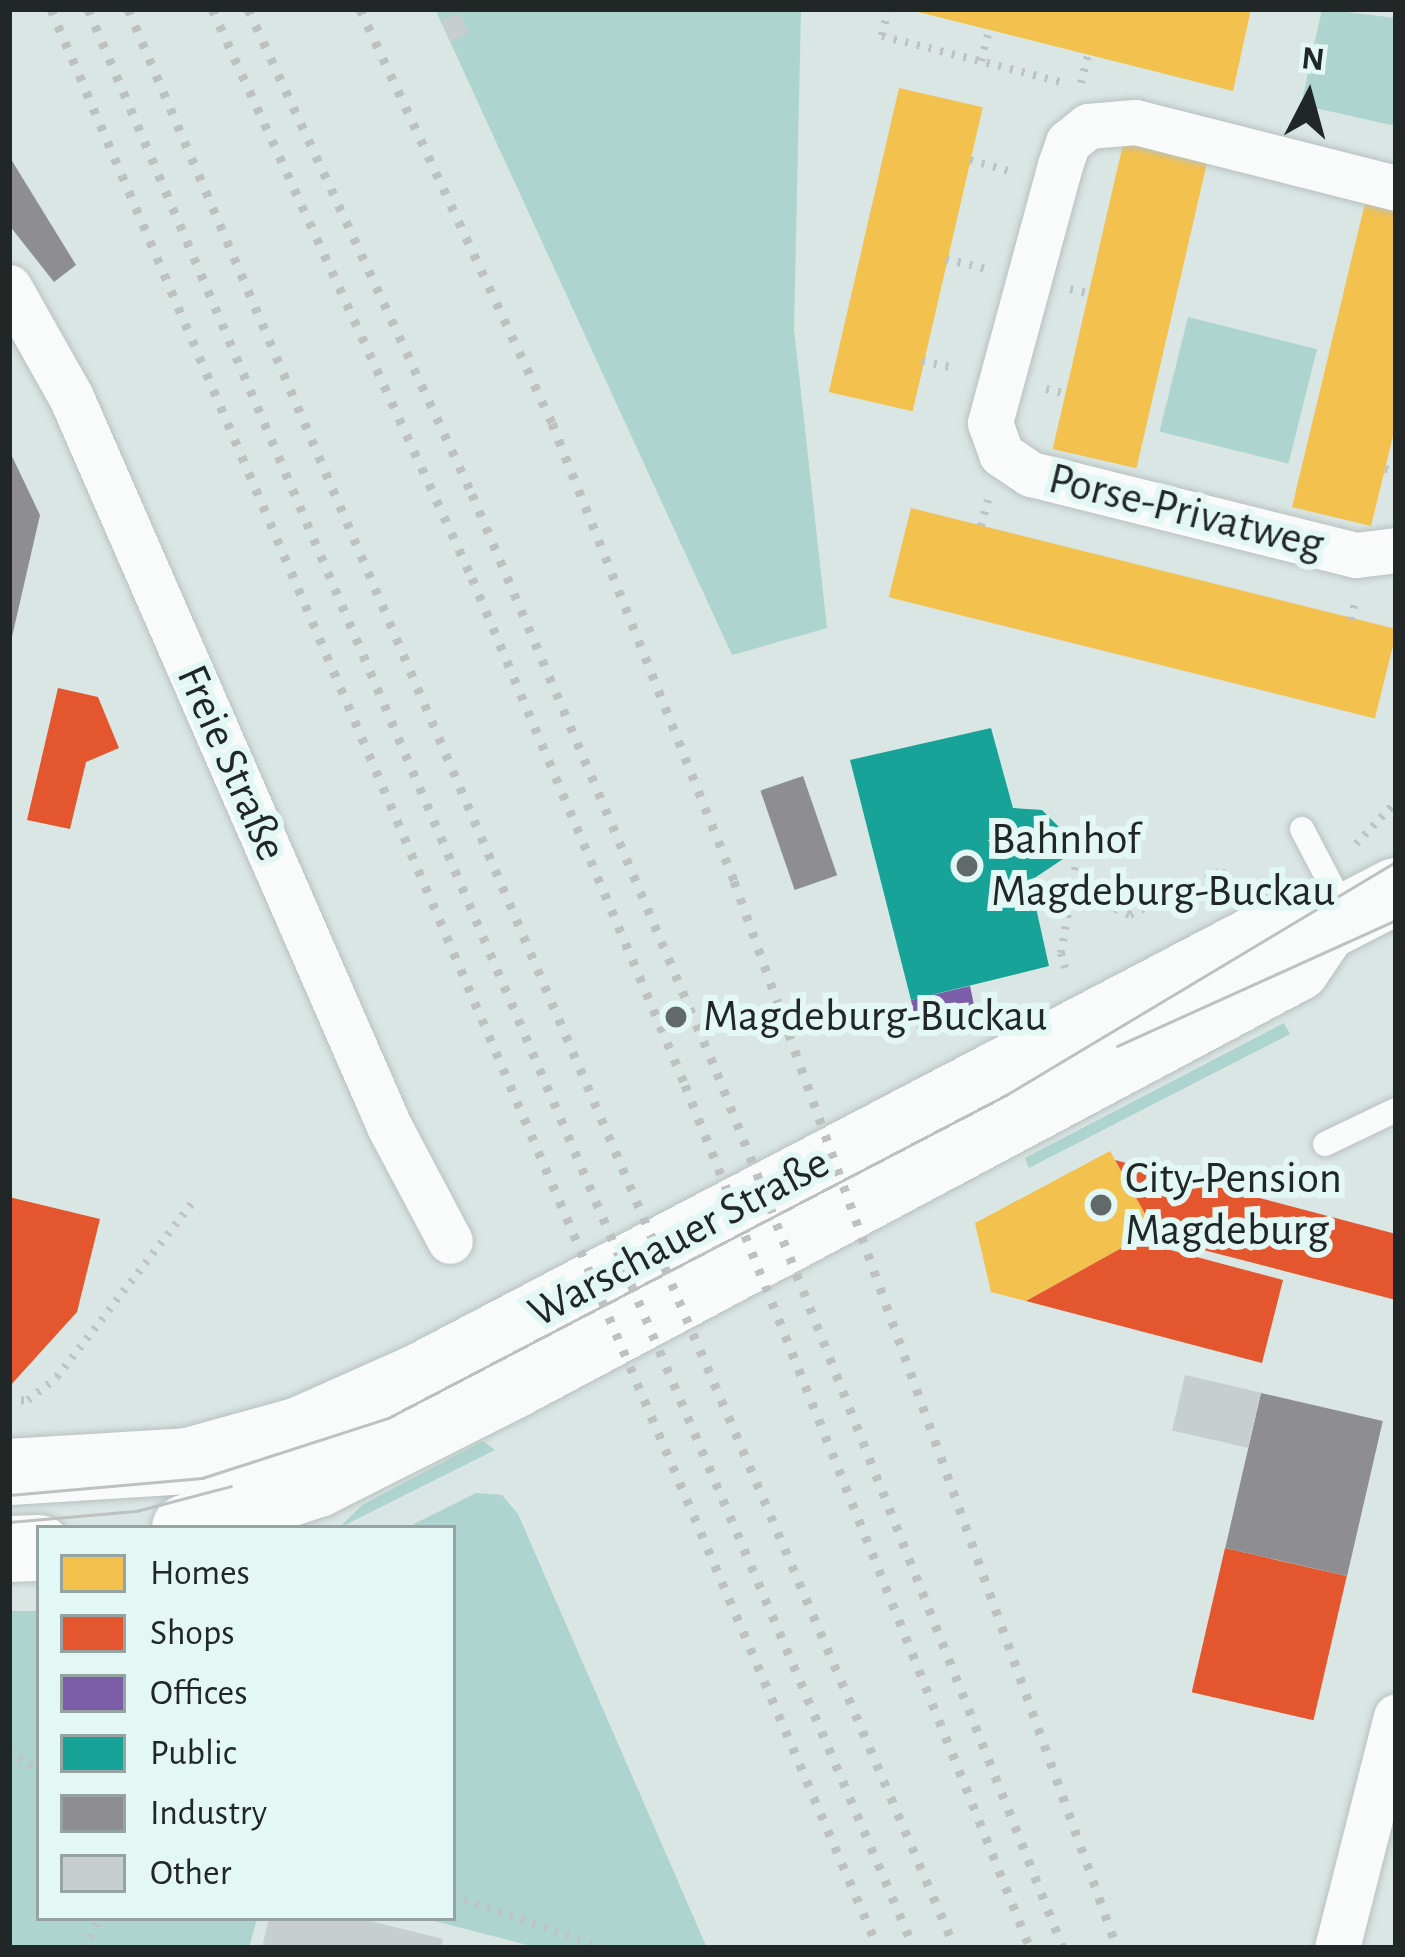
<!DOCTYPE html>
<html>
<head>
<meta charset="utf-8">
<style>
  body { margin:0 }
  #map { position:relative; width:1405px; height:1957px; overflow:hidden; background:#dae6e4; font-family:"Alegreya Sans",sans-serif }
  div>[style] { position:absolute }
  .green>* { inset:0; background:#aed4cf; transform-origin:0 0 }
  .homes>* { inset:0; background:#f2c14e; transform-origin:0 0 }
  .shops>* { inset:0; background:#e4572e; transform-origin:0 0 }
  .offices>* { inset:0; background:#7b5ea7 }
  .public>* { inset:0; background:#17a398 }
  .industry>* { inset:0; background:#8d8d92; transform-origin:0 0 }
  .building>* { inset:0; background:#c6cfce; transform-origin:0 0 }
  .path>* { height:8px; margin-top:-4px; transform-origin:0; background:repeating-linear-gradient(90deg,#c0c3c3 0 3px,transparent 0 12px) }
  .roads { filter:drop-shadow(0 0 3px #b8c1c0) drop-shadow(0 0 3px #b8c1c0) }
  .service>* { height:24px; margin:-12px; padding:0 12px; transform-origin:12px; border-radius:12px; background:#f9fbfb }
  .minor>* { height:45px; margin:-22.5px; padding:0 22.5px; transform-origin:22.5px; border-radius:22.5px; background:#f9fbfb }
  .secondary>* { height:66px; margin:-33px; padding:0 33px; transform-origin:33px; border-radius:33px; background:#f9fbfb }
  .tram>* { height:3px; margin:-1.5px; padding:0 1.5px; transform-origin:1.5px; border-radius:1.5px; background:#bdc1bf }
  .rail>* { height:9px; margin-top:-4.5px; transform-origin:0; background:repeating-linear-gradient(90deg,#bdc1bf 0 6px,transparent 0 18px) }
  .dots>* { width:33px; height:33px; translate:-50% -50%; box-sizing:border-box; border:6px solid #e3f7f4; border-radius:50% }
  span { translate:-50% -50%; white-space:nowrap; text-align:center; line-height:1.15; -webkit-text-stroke:12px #e3f7f4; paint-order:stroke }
  .street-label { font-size:45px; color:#202726 }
  .poi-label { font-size:45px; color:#202726 }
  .left { translate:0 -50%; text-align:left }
  .frame { position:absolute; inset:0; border:12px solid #202726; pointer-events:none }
  .legend { position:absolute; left:36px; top:1525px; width:420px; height:396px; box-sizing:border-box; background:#e3f7f4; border:3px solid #95a4a2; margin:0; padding:15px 21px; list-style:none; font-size:36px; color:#202726 }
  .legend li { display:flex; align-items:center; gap:24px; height:60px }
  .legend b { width:60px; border:3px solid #95a4a2 }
  .north { position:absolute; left:1249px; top:36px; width:120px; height:120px; -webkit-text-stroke:9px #e3f7f4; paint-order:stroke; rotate:6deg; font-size:33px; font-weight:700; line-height:48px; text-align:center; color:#202726 }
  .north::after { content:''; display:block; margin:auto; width:42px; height:54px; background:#202726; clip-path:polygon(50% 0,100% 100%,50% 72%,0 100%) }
</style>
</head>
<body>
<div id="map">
  <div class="green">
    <i style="clip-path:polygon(435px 9px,801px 9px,794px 329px,827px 628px,732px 655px)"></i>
    <i style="clip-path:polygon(1322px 9px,1396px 18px,1396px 126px,1301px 105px)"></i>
    <i style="left:1188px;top:317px;width:133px;height:118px;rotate:14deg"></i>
    <i style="clip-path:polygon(1284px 1023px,1290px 1034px,1029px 1168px,1025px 1158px)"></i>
    <i style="clip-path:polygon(483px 1441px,495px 1450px,339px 1528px,362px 1505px)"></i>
    <i style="clip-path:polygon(476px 1493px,502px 1495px,518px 1514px,707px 1948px,539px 1948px,423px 1918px,453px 1918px,453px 1528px,406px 1528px)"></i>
    <i style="clip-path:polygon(9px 1611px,39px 1611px,39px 1918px,257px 1918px,249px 1948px,9px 1948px)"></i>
  </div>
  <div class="homes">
    <i style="clip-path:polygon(906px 9px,1251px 9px,1233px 91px)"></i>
    <i style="left:899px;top:88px;width:86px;height:312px;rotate:13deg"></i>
    <i style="left:1124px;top:140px;width:86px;height:317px;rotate:13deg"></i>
    <i style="clip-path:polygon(1365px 203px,1396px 210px,1396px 424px,1371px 526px,1292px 507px)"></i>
    <i style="left:911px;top:508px;width:501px;height:92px;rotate:14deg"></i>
    <i style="clip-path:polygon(1110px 1151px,1154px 1230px,1026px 1301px,991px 1292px,975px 1223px)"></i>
  </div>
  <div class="shops">
    <i style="clip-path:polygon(58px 688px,98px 697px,119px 748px,86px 762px,70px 829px,27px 820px)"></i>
    <i style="clip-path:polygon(1115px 1160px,1396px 1234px,1396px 1300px,1161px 1239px,1159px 1247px,1283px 1280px,1262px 1363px,1026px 1301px,1154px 1230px)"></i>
    <i style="clip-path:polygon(9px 1197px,100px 1219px,77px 1312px,9px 1387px)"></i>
    <i style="left:1225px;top:1548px;width:125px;height:148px;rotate:13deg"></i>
  </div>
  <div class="offices">
    <i style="clip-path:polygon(970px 986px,974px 1005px,919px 1034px,911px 1000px)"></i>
  </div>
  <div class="public">
    <i style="clip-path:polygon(991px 728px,1013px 808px,1042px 810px,1065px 833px,1063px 859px,1030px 881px,1049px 966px,911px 1000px,850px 760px)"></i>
  </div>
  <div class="industry">
    <i style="clip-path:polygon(9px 156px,76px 265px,54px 282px,9px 225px)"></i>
    <i style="clip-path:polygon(9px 450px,40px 515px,11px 641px,9px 641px)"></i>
    <i style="left:803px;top:776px;width:105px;height:45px;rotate:71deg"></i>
    <i style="left:1261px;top:1393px;width:125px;height:159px;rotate:13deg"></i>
  </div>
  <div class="building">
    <i style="left:460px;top:13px;width:22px;height:20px;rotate:66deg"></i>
    <i style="left:1185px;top:1375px;width:78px;height:57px;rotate:13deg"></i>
    <i style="clip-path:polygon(269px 1918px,358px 1918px,443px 1939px,441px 1948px,262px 1948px)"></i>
  </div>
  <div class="path">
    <i style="left:888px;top:9px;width:28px;rotate:103deg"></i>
    <i style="left:882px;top:36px;width:189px;rotate:14.4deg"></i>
    <i style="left:981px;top:61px;width:31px;rotate:-75deg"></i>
    <i style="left:1081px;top:83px;width:29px;rotate:-76deg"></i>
    <i style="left:970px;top:160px;width:41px;rotate:15.8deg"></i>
    <i style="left:946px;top:259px;width:41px;rotate:14deg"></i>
    <i style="left:1070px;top:289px;width:17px;rotate:13deg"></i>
    <i style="left:922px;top:361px;width:35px;rotate:12deg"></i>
    <i style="left:1046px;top:389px;width:17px;rotate:13deg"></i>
    <i style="left:1385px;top:469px;width:11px;rotate:15deg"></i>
    <i style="left:981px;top:526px;width:28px;rotate:-75deg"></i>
    <i style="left:1351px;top:620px;width:23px;rotate:-77deg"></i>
    <i style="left:1356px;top:844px;width:52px;rotate:-46.5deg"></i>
    <i style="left:1071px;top:891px;width:64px;rotate:22.1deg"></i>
    <i style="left:1130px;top:915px;width:101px;rotate:-25.8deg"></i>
    <i style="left:1221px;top:871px;width:16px;rotate:47deg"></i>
    <i style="left:1065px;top:968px;width:16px;rotate:-105deg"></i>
    <i style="left:1061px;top:953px;width:119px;rotate:-80.3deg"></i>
    <i style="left:1081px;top:836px;width:16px;rotate:-169deg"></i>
    <i style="left:9px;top:1401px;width:19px;rotate:-3deg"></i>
    <i style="left:28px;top:1400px;width:37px;rotate:-38deg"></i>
    <i style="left:57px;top:1377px;width:225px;rotate:-52.2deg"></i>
    <i style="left:9px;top:1752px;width:34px;rotate:30deg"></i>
    <i style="left:453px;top:1896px;width:159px;rotate:19.1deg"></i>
    <i style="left:85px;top:1948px;width:33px;rotate:-67deg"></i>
  </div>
  <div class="roads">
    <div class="service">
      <i style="left:1302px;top:829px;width:95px;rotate:62.4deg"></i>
      <i style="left:1325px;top:1144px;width:79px;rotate:-25.6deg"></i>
    </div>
    <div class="minor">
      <i style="left:1396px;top:188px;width:269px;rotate:-165.8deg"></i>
      <i style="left:1135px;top:122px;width:47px;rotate:175.1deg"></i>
      <i style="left:1088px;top:126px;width:26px;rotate:141deg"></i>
      <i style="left:1068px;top:142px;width:24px;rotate:109deg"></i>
      <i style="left:1060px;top:165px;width:267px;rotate:105.2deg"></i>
      <i style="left:990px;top:423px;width:33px;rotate:70deg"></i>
      <i style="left:1001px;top:454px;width:36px;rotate:34deg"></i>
      <i style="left:1031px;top:474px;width:335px;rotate:14deg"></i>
      <i style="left:1356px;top:555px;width:40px;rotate:-7.1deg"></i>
      <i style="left:9px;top:287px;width:126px;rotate:60.6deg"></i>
      <i style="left:71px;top:397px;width:795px;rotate:66.43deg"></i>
      <i style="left:389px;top:1126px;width:130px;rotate:62.1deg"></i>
      <i style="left:1337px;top:1948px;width:239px;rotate:-75.7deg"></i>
    </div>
    <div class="secondary">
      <i style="left:9px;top:1472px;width:179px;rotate:-3.5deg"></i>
      <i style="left:188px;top:1461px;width:116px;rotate:-15.5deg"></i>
      <i style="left:300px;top:1430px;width:128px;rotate:-24deg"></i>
      <i style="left:417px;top:1378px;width:971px;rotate:-27.62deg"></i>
      <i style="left:1277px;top:928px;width:47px"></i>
      <i style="left:185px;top:1528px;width:140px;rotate:-18.3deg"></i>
      <i style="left:318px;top:1484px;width:220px;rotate:-26.8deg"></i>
      <i style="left:514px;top:1385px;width:887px;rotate:-28.04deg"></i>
      <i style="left:1297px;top:968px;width:48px;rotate:-56deg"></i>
      <i style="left:1324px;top:928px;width:81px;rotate:-27.2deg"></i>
      <i style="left:9px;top:1549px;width:30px;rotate:-2deg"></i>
    </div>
  </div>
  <div class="tram">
    <i style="left:1117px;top:1046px;width:306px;rotate:-24.3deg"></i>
    <i style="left:9px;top:1495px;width:194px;rotate:-5deg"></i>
    <i style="left:202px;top:1478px;width:195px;rotate:-17.9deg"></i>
    <i style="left:388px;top:1418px;width:697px;rotate:-27.59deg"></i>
    <i style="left:1006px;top:1095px;width:454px;rotate:-30.9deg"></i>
    <i style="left:9px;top:1522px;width:127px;rotate:-5deg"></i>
    <i style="left:136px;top:1511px;width:98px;rotate:-14.7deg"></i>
  </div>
  <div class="rail">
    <i style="left:51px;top:9px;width:2108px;rotate:66.9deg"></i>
    <i style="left:88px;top:9px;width:2108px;rotate:66.93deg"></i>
    <i style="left:128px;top:9px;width:2108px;rotate:66.9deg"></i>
    <i style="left:212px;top:9px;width:626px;rotate:65.44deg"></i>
    <i style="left:472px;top:578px;width:550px;rotate:67.21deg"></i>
    <i style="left:685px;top:1085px;width:929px;rotate:68.21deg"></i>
    <i style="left:248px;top:9px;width:534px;rotate:65.21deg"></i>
    <i style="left:472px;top:494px;width:629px;rotate:67.06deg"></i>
    <i style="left:717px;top:1073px;width:941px;rotate:68.42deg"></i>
    <i style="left:360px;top:9px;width:456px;rotate:65.1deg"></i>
    <i style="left:552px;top:423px;width:493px;rotate:68.3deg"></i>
    <i style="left:734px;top:881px;width:1134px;rotate:70.25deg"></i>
  </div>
  <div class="dots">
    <i style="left:967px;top:866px;background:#616a68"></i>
    <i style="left:676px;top:1017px;background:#616a68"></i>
    <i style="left:1101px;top:1205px;background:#616a68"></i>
  </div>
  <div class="street-label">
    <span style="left:1186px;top:512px;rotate:14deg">Porse-Privatweg</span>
    <span style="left:231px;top:763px;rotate:66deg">Freie Straße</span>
    <span style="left:679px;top:1238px;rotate:-28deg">Warschauer Straße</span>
  </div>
  <div class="poi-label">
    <span class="left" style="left:991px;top:866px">Bahnhof<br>Magdeburg-Buckau</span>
    <span class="left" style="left:703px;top:1017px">Magdeburg-Buckau</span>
    <span class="left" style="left:1125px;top:1205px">City-Pension<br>Magdeburg</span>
  </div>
  <div class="frame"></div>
  <ul class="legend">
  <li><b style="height:33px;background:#f2c14e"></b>Homes</li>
  <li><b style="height:33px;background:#e4572e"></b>Shops</li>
  <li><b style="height:33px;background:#7b5ea7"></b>Offices</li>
  <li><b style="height:33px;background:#17a398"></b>Public</li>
  <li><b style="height:33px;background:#8d8d92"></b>Industry</li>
  <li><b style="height:33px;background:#c6cfce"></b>Other</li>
  </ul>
  <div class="north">N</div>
</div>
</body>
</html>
